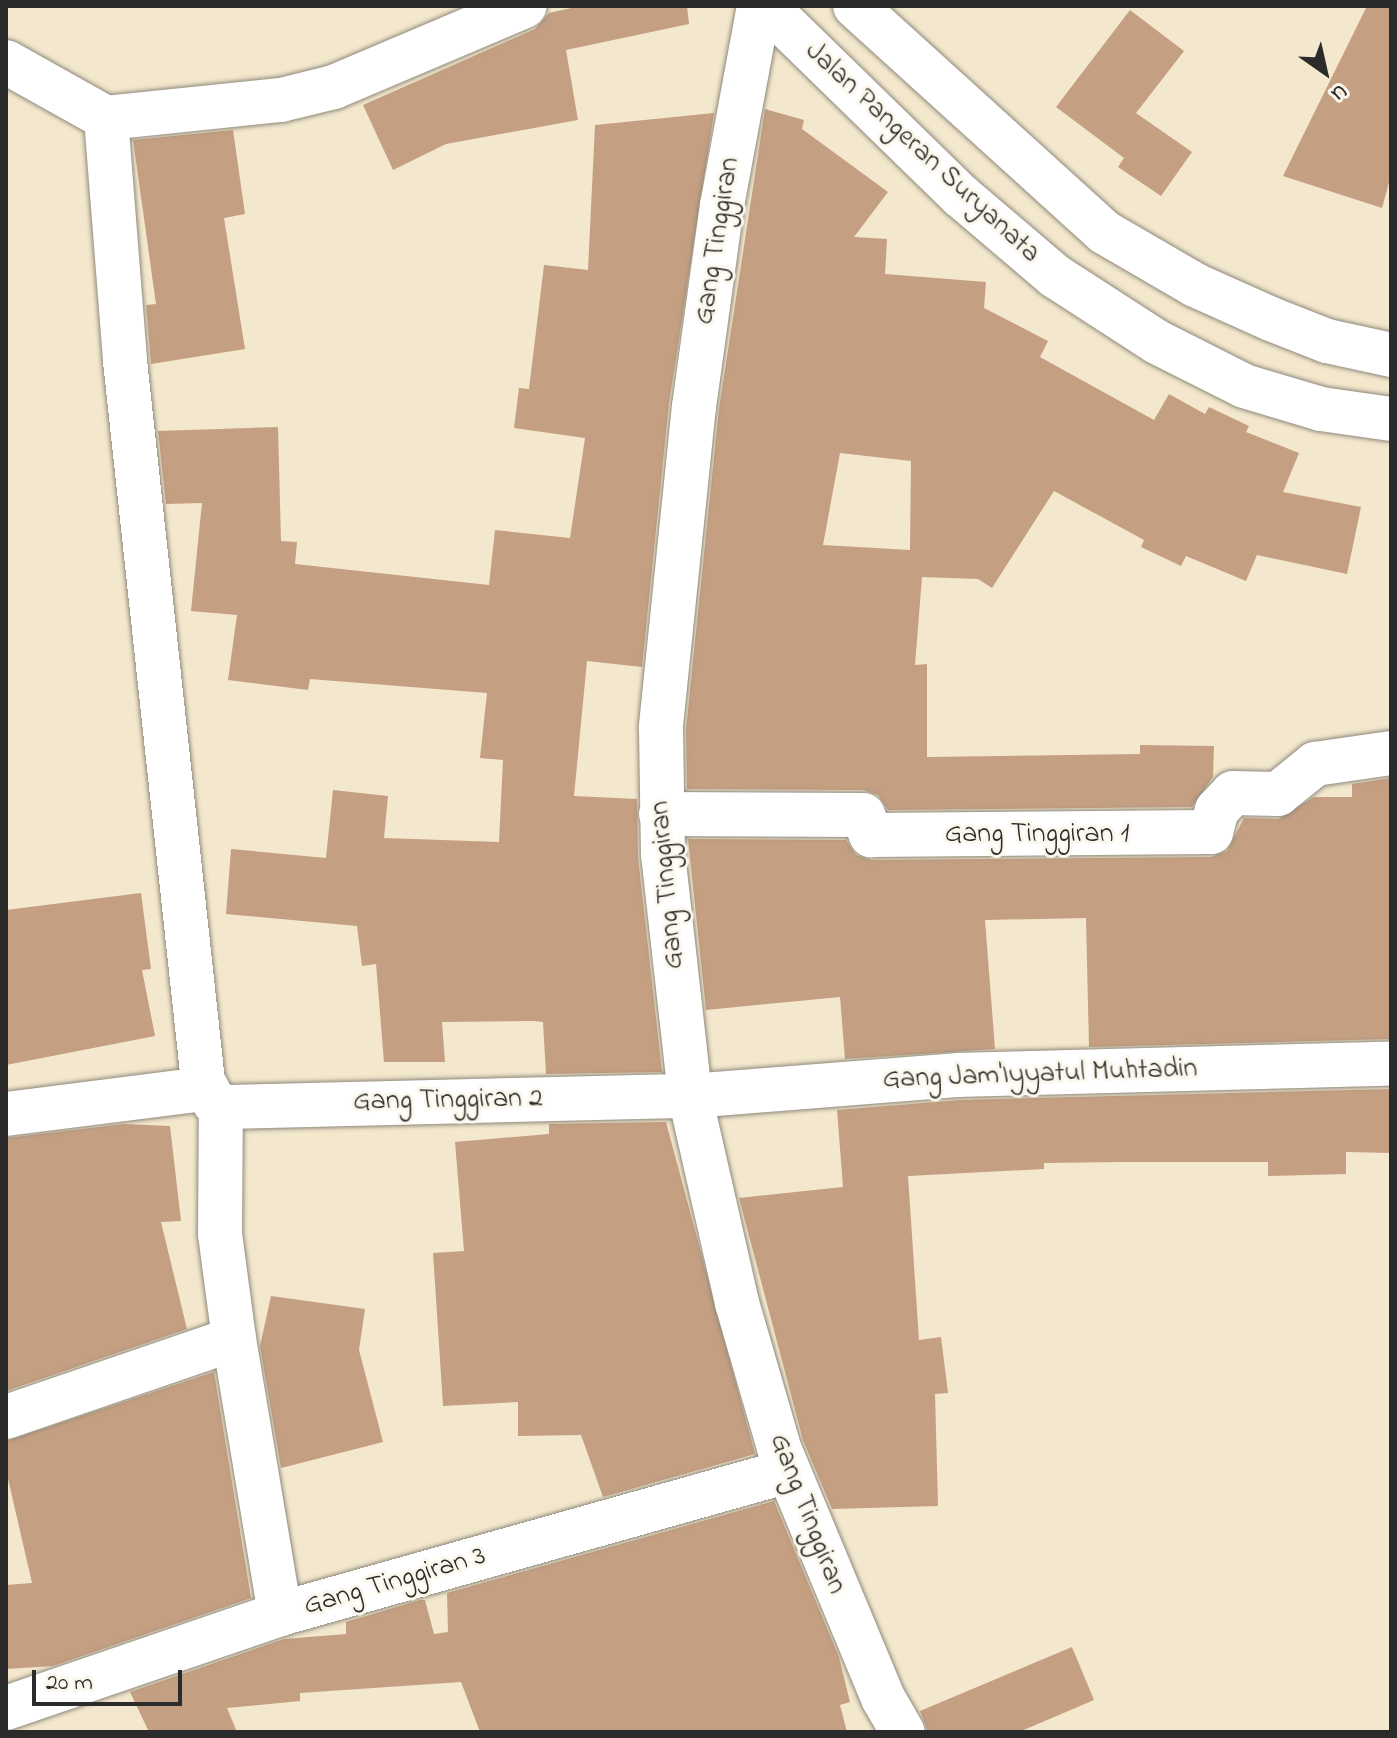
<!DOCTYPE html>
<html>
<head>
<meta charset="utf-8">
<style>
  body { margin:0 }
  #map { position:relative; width:1397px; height:1738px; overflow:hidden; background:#f3e7cd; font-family:"Indie Flower",sans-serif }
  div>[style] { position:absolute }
  .building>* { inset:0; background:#c59f82 }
  .roads { filter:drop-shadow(0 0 2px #8f897c) drop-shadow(0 0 2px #8f897c) }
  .street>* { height:44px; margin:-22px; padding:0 22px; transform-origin:22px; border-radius:22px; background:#fff }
  .primary>* { height:44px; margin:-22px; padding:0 22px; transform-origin:22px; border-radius:22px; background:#fff }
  span { translate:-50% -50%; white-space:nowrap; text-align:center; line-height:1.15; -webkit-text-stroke:6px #fbf7ec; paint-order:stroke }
  .street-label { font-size:28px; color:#2b2b2b }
  .frame { position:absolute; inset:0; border:8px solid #2b2b2b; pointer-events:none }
  .north { position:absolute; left:1285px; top:32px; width:80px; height:80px; -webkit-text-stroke:6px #fbf7ec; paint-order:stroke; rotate:146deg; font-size:22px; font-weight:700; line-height:32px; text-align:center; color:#2b2b2b }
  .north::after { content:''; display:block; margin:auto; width:28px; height:36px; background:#2b2b2b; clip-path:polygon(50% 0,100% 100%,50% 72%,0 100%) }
  .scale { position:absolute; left:32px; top:1670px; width:150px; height:36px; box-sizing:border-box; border:4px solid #2b2b2b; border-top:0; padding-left:10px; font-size:24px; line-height:28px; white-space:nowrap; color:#2b2b2b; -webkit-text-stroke:6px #fbf7ec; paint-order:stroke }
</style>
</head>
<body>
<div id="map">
  <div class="building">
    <i style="clip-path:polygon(580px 6px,687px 6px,689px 24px,566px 50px,578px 120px,446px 144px,393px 170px,363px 105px,535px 29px,549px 13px)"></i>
    <i style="clip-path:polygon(1367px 6px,1391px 6px,1391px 175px,1382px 208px,1283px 176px)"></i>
    <i style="clip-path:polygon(1130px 10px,1184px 51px,1136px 113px,1192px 152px,1161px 196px,1118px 167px,1124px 158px,1056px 107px)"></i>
    <i style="clip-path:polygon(evenodd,765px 109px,804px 120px,802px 129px,888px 192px,854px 237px,887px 239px,885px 274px,986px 282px,984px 308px,1048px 341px,1040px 357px,1154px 420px,1169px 394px,1205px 414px,1209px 407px,1249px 426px,1246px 432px,1299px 453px,1283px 492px,1361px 507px,1347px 574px,1257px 555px,1246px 581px,1186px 556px,1181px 566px,1141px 547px,1144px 540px,1054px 491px,992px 588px,978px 579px,922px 577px,915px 665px,927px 664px,927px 757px,1140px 754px,1140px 745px,1214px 746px,1213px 777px,1192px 807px,888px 810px,878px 795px,863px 790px,687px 789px,686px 729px,719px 409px,765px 109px,840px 453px,911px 461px,910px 550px,823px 545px,840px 453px)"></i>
    <i style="clip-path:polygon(714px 113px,669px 403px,642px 667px,587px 661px,574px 796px,637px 799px,638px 857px,662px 1072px,546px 1074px,543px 1022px,533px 1021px,442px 1022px,445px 1062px,384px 1062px,376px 964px,362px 966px,357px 926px,226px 914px,231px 849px,326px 858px,333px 790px,388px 796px,384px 838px,499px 842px,503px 760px,480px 758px,487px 693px,310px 679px,308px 690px,228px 680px,237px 615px,191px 611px,202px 503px,166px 504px,158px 431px,278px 427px,281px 541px,297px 542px,295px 564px,489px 585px,495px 530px,570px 538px,585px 438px,514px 428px,519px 388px,529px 389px,544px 265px,588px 270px,595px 125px)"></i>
    <i style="clip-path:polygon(233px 130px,245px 214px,224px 218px,245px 349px,151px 364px,146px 305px,156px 304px,133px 140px)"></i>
    <i style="clip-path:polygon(1391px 778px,1391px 1039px,1089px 1047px,1086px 918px,985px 920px,995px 1049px,845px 1059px,840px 997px,706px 1010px,688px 839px,846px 840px,856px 855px,871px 860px,1211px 857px,1227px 851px,1244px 818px,1278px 819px,1314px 797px,1352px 797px,1352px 784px)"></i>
    <i style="clip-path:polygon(141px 893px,151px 969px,142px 970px,155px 1036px,6px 1065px,6px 910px)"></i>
    <i style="clip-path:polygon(1391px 1089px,1391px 1153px,1346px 1152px,1346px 1174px,1268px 1176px,1268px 1162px,1120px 1162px,1044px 1163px,1044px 1169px,908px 1176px,919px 1340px,941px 1337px,948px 1393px,935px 1394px,938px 1506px,832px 1509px,803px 1440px,739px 1198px,843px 1187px,837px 1110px,960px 1100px)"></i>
    <i style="clip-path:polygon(666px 1122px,755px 1454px,603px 1497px,581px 1435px,518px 1436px,518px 1402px,443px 1406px,433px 1253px,464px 1251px,455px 1142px,549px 1134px,549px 1124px)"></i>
    <i style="clip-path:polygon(124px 1124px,170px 1126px,181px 1221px,161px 1222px,187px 1329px,6px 1391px,6px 1138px)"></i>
    <i style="clip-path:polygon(271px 1296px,365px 1309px,359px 1350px,383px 1442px,281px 1468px,260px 1346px)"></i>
    <i style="clip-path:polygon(214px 1372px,251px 1598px,53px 1666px,6px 1669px,6px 1585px,32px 1583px,6px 1470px,6px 1441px)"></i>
    <i style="clip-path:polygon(774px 1501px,839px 1657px,850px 1702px,840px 1705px,847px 1732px,480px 1732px,461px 1682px,300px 1693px,300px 1701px,227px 1708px,237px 1732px,149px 1732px,130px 1692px,284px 1639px,346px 1634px,346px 1622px,420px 1600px,425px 1600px,434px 1634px,448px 1632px,447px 1593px)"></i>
    <i style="clip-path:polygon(1072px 1647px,1094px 1700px,1019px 1732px,928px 1732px,920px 1711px)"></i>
  </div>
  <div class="roads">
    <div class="street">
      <i style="left:759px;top:6px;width:202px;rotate:100.5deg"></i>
      <i style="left:722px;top:205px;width:203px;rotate:97.9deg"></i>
      <i style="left:694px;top:406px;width:324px;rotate:95.9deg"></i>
      <i style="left:661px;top:728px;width:126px;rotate:89.1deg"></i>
      <i style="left:663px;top:854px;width:244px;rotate:83.6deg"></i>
      <i style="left:690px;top:1096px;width:212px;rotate:77.2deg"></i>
      <i style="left:737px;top:1303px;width:151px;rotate:73.8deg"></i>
      <i style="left:779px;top:1448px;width:271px;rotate:67.4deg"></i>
      <i style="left:883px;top:1698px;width:39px;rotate:60deg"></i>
      <i style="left:6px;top:62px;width:115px;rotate:29.2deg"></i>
      <i style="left:106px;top:118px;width:176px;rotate:-5.9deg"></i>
      <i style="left:281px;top:100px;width:55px;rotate:-13.8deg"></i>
      <i style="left:334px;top:87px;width:207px;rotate:-23deg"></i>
      <i style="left:106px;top:118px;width:244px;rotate:85.5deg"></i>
      <i style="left:125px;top:361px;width:724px;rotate:83.82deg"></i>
      <i style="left:203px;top:1081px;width:24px;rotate:62deg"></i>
      <i style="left:214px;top:1102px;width:14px;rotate:21deg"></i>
      <i style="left:227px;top:1107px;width:463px;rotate:-1.4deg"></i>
      <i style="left:690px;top:1096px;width:270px;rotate:-4.5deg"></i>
      <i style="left:959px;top:1075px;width:432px;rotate:-1.5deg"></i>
      <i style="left:661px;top:814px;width:202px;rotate:0.3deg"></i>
      <i style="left:863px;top:815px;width:22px;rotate:68deg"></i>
      <i style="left:871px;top:835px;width:340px;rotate:-0.5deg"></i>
      <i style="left:1211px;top:832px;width:23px;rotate:-75deg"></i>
      <i style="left:1217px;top:810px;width:23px;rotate:-47deg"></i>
      <i style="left:1233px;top:793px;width:45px;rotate:1.3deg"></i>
      <i style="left:1278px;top:794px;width:48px;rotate:-39deg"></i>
      <i style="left:1315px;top:764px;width:77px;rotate:-8.2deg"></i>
      <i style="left:6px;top:1114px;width:200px;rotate:-7.2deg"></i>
      <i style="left:234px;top:1339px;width:279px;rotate:80.5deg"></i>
      <i style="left:6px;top:1417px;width:241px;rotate:-18.9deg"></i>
      <i style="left:234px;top:1339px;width:106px;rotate:-97.6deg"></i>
      <i style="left:220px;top:1234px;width:129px;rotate:-89.6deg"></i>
      <i style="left:6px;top:1708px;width:290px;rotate:-18.9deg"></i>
      <i style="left:280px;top:1614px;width:528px;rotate:-15.72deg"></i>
    </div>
    <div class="primary">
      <i style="left:766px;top:6px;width:272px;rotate:44.3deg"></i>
      <i style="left:961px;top:196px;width:123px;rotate:40.4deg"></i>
      <i style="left:1055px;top:276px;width:121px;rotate:32.9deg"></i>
      <i style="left:1157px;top:342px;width:97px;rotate:26.8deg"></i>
      <i style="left:1244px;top:386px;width:80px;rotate:16.6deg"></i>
      <i style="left:1321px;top:409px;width:71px;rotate:8.1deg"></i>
      <i style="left:855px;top:6px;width:336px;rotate:42.2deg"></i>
      <i style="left:1104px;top:232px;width:105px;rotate:30.2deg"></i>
      <i style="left:1195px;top:285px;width:83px;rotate:24.1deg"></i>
      <i style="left:1271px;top:319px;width:60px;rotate:21.4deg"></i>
      <i style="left:1327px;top:341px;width:66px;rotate:12.3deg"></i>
    </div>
  </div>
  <div class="street-label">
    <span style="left:922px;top:153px;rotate:43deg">Jalan Pangeran Suryanata</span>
    <span style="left:718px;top:241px;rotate:-81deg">Gang Tinggiran</span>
    <span style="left:1037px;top:835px">Gang Tinggiran 1</span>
    <span style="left:668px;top:885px;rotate:-95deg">Gang Tinggiran</span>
    <span style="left:1040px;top:1075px;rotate:-2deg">Gang Jam'Iyyatul Muhtadin</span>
    <span style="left:448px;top:1101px;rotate:-1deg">Gang Tinggiran 2</span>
    <span style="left:807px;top:1514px;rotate:69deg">Gang Tinggiran</span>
    <span style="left:395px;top:1582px;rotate:-16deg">Gang Tinggiran 3</span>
  </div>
  <div class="frame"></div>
  <div class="north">U</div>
  <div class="scale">20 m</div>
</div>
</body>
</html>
